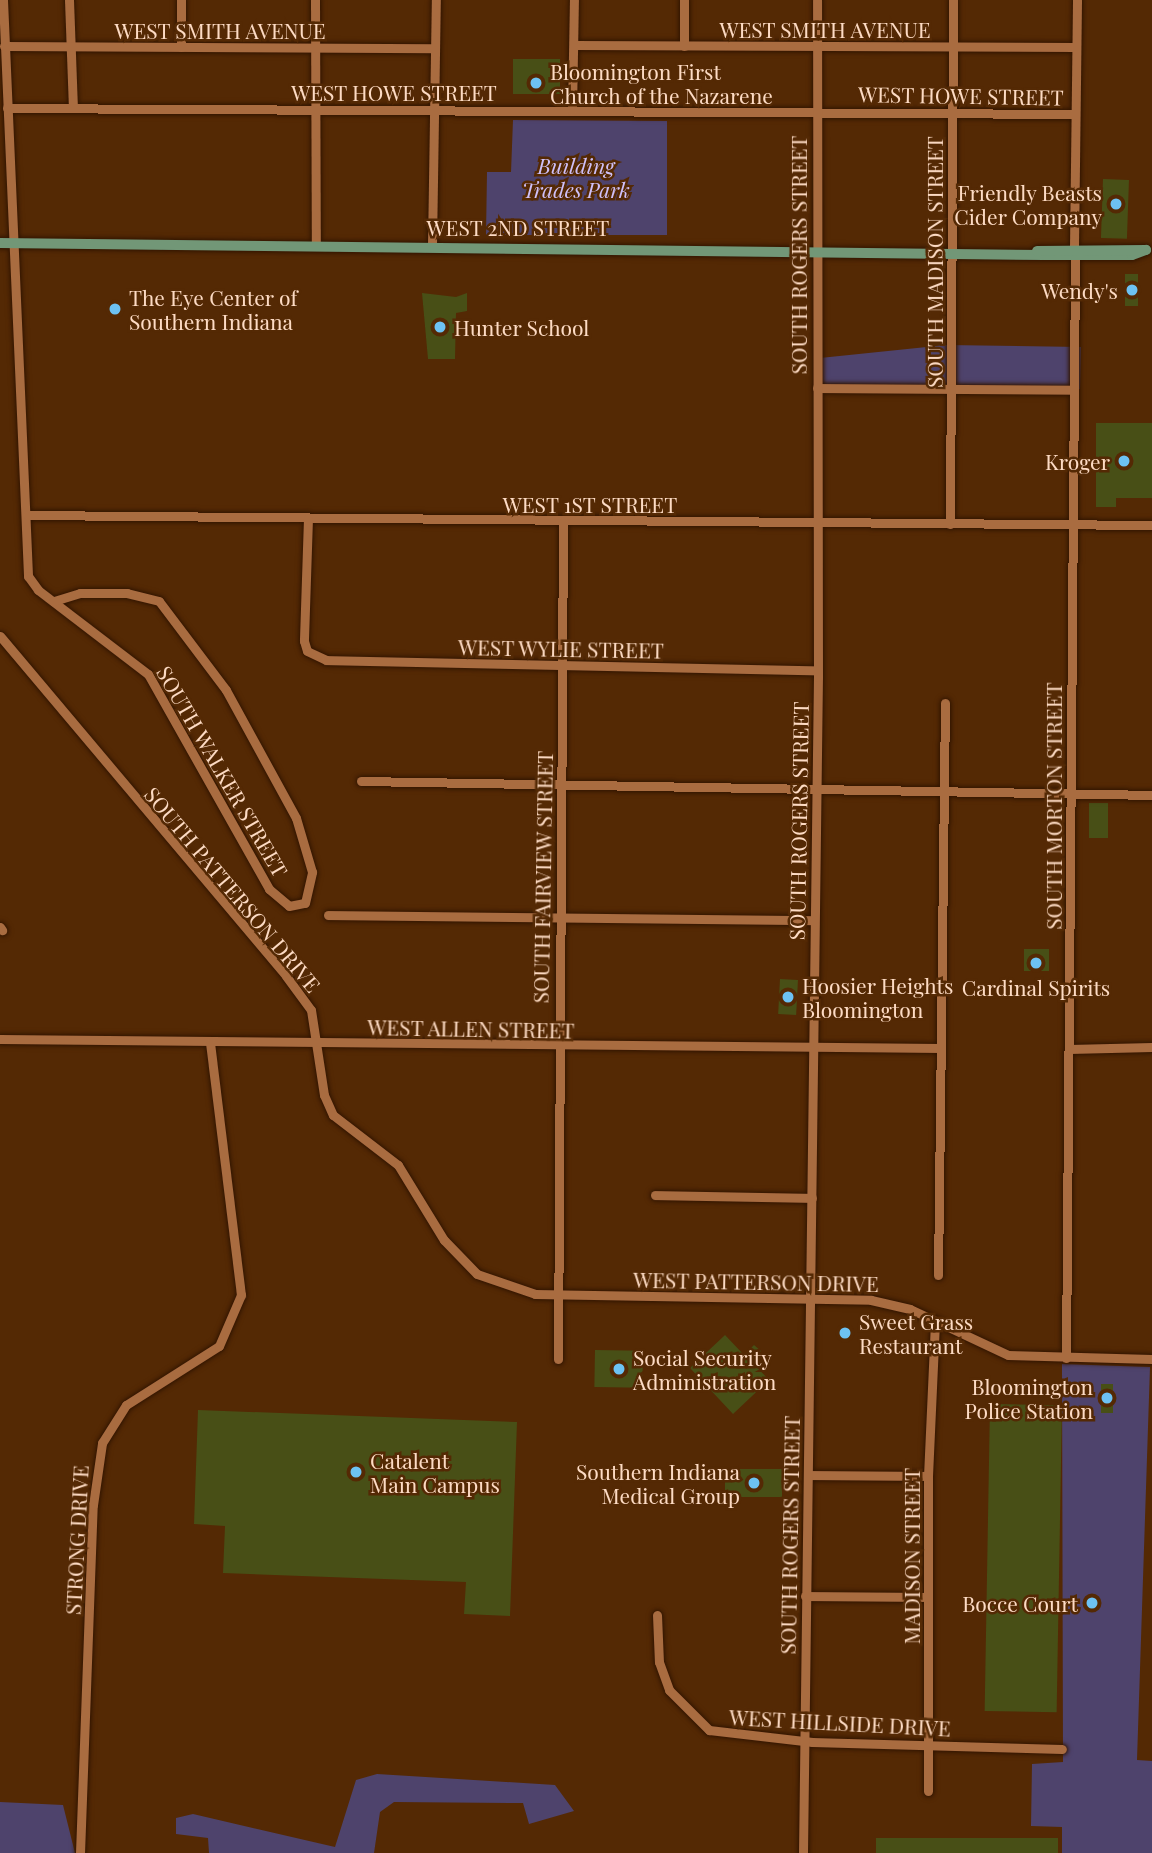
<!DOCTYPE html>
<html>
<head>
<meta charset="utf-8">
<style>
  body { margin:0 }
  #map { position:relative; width:1152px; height:1853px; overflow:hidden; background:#542904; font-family:"Playfair Display",serif }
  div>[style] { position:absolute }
  .green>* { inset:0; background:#4e436c }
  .building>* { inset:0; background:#484f16; transform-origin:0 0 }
  .roads { filter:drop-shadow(0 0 2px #321500) drop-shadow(0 0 2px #321500) }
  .minor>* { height:9px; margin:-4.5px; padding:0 4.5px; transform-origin:4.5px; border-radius:4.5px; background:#a96c40 }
  .major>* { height:10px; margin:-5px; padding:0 5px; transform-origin:5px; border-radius:5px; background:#729777 }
  .dots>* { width:19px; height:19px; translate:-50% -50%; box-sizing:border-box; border:4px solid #542904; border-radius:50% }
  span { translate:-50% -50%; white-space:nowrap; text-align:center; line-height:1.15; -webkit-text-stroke:5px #542904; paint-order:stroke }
  .street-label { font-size:21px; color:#fddbc4 }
  .poi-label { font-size:21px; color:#fddbc4 }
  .left { translate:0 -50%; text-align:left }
  .right { translate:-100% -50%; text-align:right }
  .park-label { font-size:21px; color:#cfc1f9; font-style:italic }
</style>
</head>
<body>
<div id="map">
  <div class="green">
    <i style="clip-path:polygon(513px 120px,667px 121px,667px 235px,486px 235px,487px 172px,511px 172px)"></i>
    <i style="clip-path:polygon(946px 345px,1081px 347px,1080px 389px,820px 388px,820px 358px)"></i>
    <i style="clip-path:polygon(1062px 1364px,1150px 1367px,1137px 1760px,1152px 1761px,1152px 1853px,1062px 1853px,1062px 1827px,1031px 1826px,1032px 1764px,1063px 1762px)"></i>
    <i style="clip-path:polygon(377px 1774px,555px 1785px,574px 1811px,529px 1824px,523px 1803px,394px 1802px,380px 1812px,374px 1853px,209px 1853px,208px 1838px,176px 1834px,176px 1818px,193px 1814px,335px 1847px,356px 1780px)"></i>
    <i style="clip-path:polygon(0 1802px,63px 1805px,75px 1853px,0 1853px)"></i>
  </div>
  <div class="building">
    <i style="left:513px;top:59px;width:47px;height:35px"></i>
    <i style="left:1103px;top:179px;width:26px;height:59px;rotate:2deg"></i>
    <i style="left:1125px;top:274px;width:13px;height:32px"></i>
    <i style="clip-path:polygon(422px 293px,456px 297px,467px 293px,467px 311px,456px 313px,455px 359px,428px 359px)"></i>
    <i style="clip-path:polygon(1096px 423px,1152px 423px,1152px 498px,1116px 498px,1116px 507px,1096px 507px)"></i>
    <i style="left:1089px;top:803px;width:19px;height:35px"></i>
    <i style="left:1024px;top:949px;width:25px;height:22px"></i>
    <i style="left:780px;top:979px;width:18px;height:35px;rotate:3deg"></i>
    <i style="clip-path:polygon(725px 1335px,744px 1355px,754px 1345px,761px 1351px,751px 1361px,769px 1380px,733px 1414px,690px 1368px)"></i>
    <i style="left:595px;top:1350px;width:48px;height:37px;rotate:1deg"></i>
    <i style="left:1101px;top:1384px;width:12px;height:29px"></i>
    <i style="left:990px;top:1404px;width:72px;height:307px;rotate:1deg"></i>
    <i style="clip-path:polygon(198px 1410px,517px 1422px,510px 1616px,464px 1614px,466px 1582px,223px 1573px,225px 1526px,194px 1524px)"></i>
    <i style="left:725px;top:1469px;width:57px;height:28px"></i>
    <i style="left:876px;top:1838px;width:182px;height:15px"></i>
  </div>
  <div class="roads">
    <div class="minor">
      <i style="left:3px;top:0;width:577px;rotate:87.51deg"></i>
      <i style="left:28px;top:576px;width:17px;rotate:54deg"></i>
      <i style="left:38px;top:590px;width:138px;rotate:37.4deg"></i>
      <i style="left:148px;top:674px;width:247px;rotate:60.6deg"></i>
      <i style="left:269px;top:889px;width:26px;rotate:40deg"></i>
      <i style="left:289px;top:906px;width:16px;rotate:-11deg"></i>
      <i style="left:305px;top:903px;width:32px;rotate:-77deg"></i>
      <i style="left:312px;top:872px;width:56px;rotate:-106.5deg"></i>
      <i style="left:296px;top:818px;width:146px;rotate:-118.7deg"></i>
      <i style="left:226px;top:690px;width:111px;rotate:-127deg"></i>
      <i style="left:159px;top:601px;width:33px;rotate:-166deg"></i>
      <i style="left:127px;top:593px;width:47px;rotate:180deg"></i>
      <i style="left:80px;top:593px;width:28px;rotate:163deg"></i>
      <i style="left:69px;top:0;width:108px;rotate:87.9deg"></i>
      <i style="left:181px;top:0;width:47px;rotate:90deg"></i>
      <i style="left:315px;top:0;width:245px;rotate:89.8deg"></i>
      <i style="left:684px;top:0;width:46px;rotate:90deg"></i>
      <i style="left:574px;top:45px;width:502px;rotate:0.23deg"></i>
      <i style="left:4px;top:46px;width:430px;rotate:0.3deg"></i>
      <i style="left:7px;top:108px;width:1067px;rotate:0.32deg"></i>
      <i style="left:572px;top:111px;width:111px;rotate:-89deg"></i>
      <i style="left:432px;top:245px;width:245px;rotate:-89.1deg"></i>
      <i style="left:1074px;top:247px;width:247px;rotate:-89.3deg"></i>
      <i style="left:817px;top:388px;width:256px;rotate:0.4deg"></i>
      <i style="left:28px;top:515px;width:1124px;rotate:0.51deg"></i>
      <i style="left:308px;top:518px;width:123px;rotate:91.9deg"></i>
      <i style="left:304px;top:641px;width:10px;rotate:73deg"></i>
      <i style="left:307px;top:651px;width:21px;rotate:25deg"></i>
      <i style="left:326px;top:660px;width:491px;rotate:1.2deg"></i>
      <i style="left:950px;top:524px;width:524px;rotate:-89.67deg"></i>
      <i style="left:0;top:636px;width:444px;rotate:49.9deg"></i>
      <i style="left:286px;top:976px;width:42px;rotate:53.7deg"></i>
      <i style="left:311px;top:1010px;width:86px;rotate:81.3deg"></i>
      <i style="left:324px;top:1095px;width:22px;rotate:66deg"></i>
      <i style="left:333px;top:1115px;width:82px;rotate:37.6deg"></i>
      <i style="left:398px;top:1165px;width:88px;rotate:58.5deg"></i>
      <i style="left:444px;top:1240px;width:47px;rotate:45.9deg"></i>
      <i style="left:477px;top:1274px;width:61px;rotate:19deg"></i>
      <i style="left:535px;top:1294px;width:336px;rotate:1deg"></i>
      <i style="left:871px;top:1300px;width:40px;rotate:13deg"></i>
      <i style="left:910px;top:1309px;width:108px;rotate:25.1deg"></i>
      <i style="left:1008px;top:1355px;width:144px;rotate:1.6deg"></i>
      <i style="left:361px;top:781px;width:791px;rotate:1.01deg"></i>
      <i style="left:328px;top:915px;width:486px;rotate:0.6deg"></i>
      <i style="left:0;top:927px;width:4px;rotate:56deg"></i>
      <i style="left:0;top:1039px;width:941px;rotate:0.55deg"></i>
      <i style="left:1069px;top:1049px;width:83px;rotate:-1.4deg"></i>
      <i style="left:655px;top:1195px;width:157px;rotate:1.1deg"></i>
      <i style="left:938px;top:1275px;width:572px;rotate:-89.3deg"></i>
      <i style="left:1066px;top:1358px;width:1103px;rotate:-89.53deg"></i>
      <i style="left:558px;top:1359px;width:837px;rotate:-89.66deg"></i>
      <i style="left:809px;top:1475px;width:119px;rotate:0.5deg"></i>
      <i style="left:805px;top:1596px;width:122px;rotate:0.5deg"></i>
      <i style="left:657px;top:1615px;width:47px;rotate:87.6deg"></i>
      <i style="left:659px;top:1662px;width:30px;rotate:70deg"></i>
      <i style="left:669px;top:1690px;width:57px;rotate:45deg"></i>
      <i style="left:709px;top:1730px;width:104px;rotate:6.6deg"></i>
      <i style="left:812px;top:1742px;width:250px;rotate:1.6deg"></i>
      <i style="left:928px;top:1791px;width:315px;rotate:-90deg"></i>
      <i style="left:928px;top:1476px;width:154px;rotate:-87.4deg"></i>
      <i style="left:80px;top:1853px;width:348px;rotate:-87.9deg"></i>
      <i style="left:93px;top:1505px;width:63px;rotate:-81.7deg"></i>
      <i style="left:102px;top:1443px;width:45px;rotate:-57.7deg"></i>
      <i style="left:126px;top:1405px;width:110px;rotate:-32.4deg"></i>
      <i style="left:219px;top:1346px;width:56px;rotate:-66.7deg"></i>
      <i style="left:241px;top:1295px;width:254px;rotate:-97deg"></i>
      <i style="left:803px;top:1853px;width:1176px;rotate:-89.27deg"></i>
      <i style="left:818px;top:677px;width:677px;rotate:-90.08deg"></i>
    </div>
    <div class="major">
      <i style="left:0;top:243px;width:1044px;rotate:0.66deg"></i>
      <i style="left:1044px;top:255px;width:88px"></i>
      <i style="left:1132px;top:255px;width:15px;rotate:-20deg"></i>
      <i style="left:1037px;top:251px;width:109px;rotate:-0.5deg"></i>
    </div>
  </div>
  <div class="dots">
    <i style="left:536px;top:83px;background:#6dc2f3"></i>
    <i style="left:1116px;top:204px;background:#6dc2f3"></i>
    <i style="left:1132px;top:290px;background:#6dc2f3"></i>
    <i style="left:115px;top:309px;background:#6dc2f3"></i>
    <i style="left:440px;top:327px;background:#6dc2f3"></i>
    <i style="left:1124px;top:461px;background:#6dc2f3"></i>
    <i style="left:1036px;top:963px;background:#6dc2f3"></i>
    <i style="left:788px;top:997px;background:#6dc2f3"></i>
    <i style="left:845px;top:1333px;background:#6dc2f3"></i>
    <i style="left:619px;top:1369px;background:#6dc2f3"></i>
    <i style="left:1107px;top:1398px;background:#6dc2f3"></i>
    <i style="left:356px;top:1472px;background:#6dc2f3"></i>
    <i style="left:754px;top:1483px;background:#6dc2f3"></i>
    <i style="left:1092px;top:1603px;background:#6dc2f3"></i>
  </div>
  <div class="street-label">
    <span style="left:825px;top:29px">WEST SMITH AVENUE</span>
    <span style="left:220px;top:30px">WEST SMITH AVENUE</span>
    <span style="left:394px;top:92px">WEST HOWE STREET</span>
    <span style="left:961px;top:95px;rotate:1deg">WEST HOWE STREET</span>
    <span style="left:518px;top:227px">WEST 2ND STREET</span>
    <span style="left:798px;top:255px;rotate:-90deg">SOUTH ROGERS STREET</span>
    <span style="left:934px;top:262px;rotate:-90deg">SOUTH MADISON STREET</span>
    <span style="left:590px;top:504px">WEST 1ST STREET</span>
    <span style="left:561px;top:648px;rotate:1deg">WEST WYLIE STREET</span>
    <span style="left:223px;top:771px;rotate:60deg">SOUTH WALKER STREET</span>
    <span style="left:1053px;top:806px;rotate:-90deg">SOUTH MORTON STREET</span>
    <span style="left:798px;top:821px;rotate:-89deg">SOUTH ROGERS STREET</span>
    <span style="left:542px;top:877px;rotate:-89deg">SOUTH FAIRVIEW STREET</span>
    <span style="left:233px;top:889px;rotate:50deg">SOUTH PATTERSON DRIVE</span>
    <span style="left:471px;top:1028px;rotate:1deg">WEST ALLEN STREET</span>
    <span style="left:756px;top:1281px;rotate:1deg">WEST PATTERSON DRIVE</span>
    <span style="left:789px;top:1535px;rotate:-89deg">SOUTH ROGERS STREET</span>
    <span style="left:76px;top:1540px;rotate:-87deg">STRONG DRIVE</span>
    <span style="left:911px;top:1556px;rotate:-90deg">MADISON STREET</span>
    <span style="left:840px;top:1722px;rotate:3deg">WEST HILLSIDE DRIVE</span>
  </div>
  <div class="poi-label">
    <span class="left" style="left:550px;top:83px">Bloomington First<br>Church of the Nazarene</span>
    <span class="right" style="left:1102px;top:204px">Friendly Beasts<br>Cider Company</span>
    <span class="right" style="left:1118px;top:290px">Wendy's</span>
    <span class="left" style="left:129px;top:309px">The Eye Center of<br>Southern Indiana</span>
    <span class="left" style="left:454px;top:327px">Hunter School</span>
    <span class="right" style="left:1110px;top:461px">Kroger</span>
    <span class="left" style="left:802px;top:997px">Hoosier Heights<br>Bloomington</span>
    <span style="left:1036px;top:987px">Cardinal Spirits</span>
    <span class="left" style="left:859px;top:1333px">Sweet Grass<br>Restaurant</span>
    <span class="left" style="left:633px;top:1369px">Social Security<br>Administration</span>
    <span class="right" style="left:1093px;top:1398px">Bloomington<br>Police Station</span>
    <span class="left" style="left:370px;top:1472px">Catalent<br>Main Campus</span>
    <span class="right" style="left:740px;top:1483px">Southern Indiana<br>Medical Group</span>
    <span class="right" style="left:1078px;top:1603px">Bocce Court</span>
  </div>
  <div class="park-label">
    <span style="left:576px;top:177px">Building<br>Trades Park</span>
  </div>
</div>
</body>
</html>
